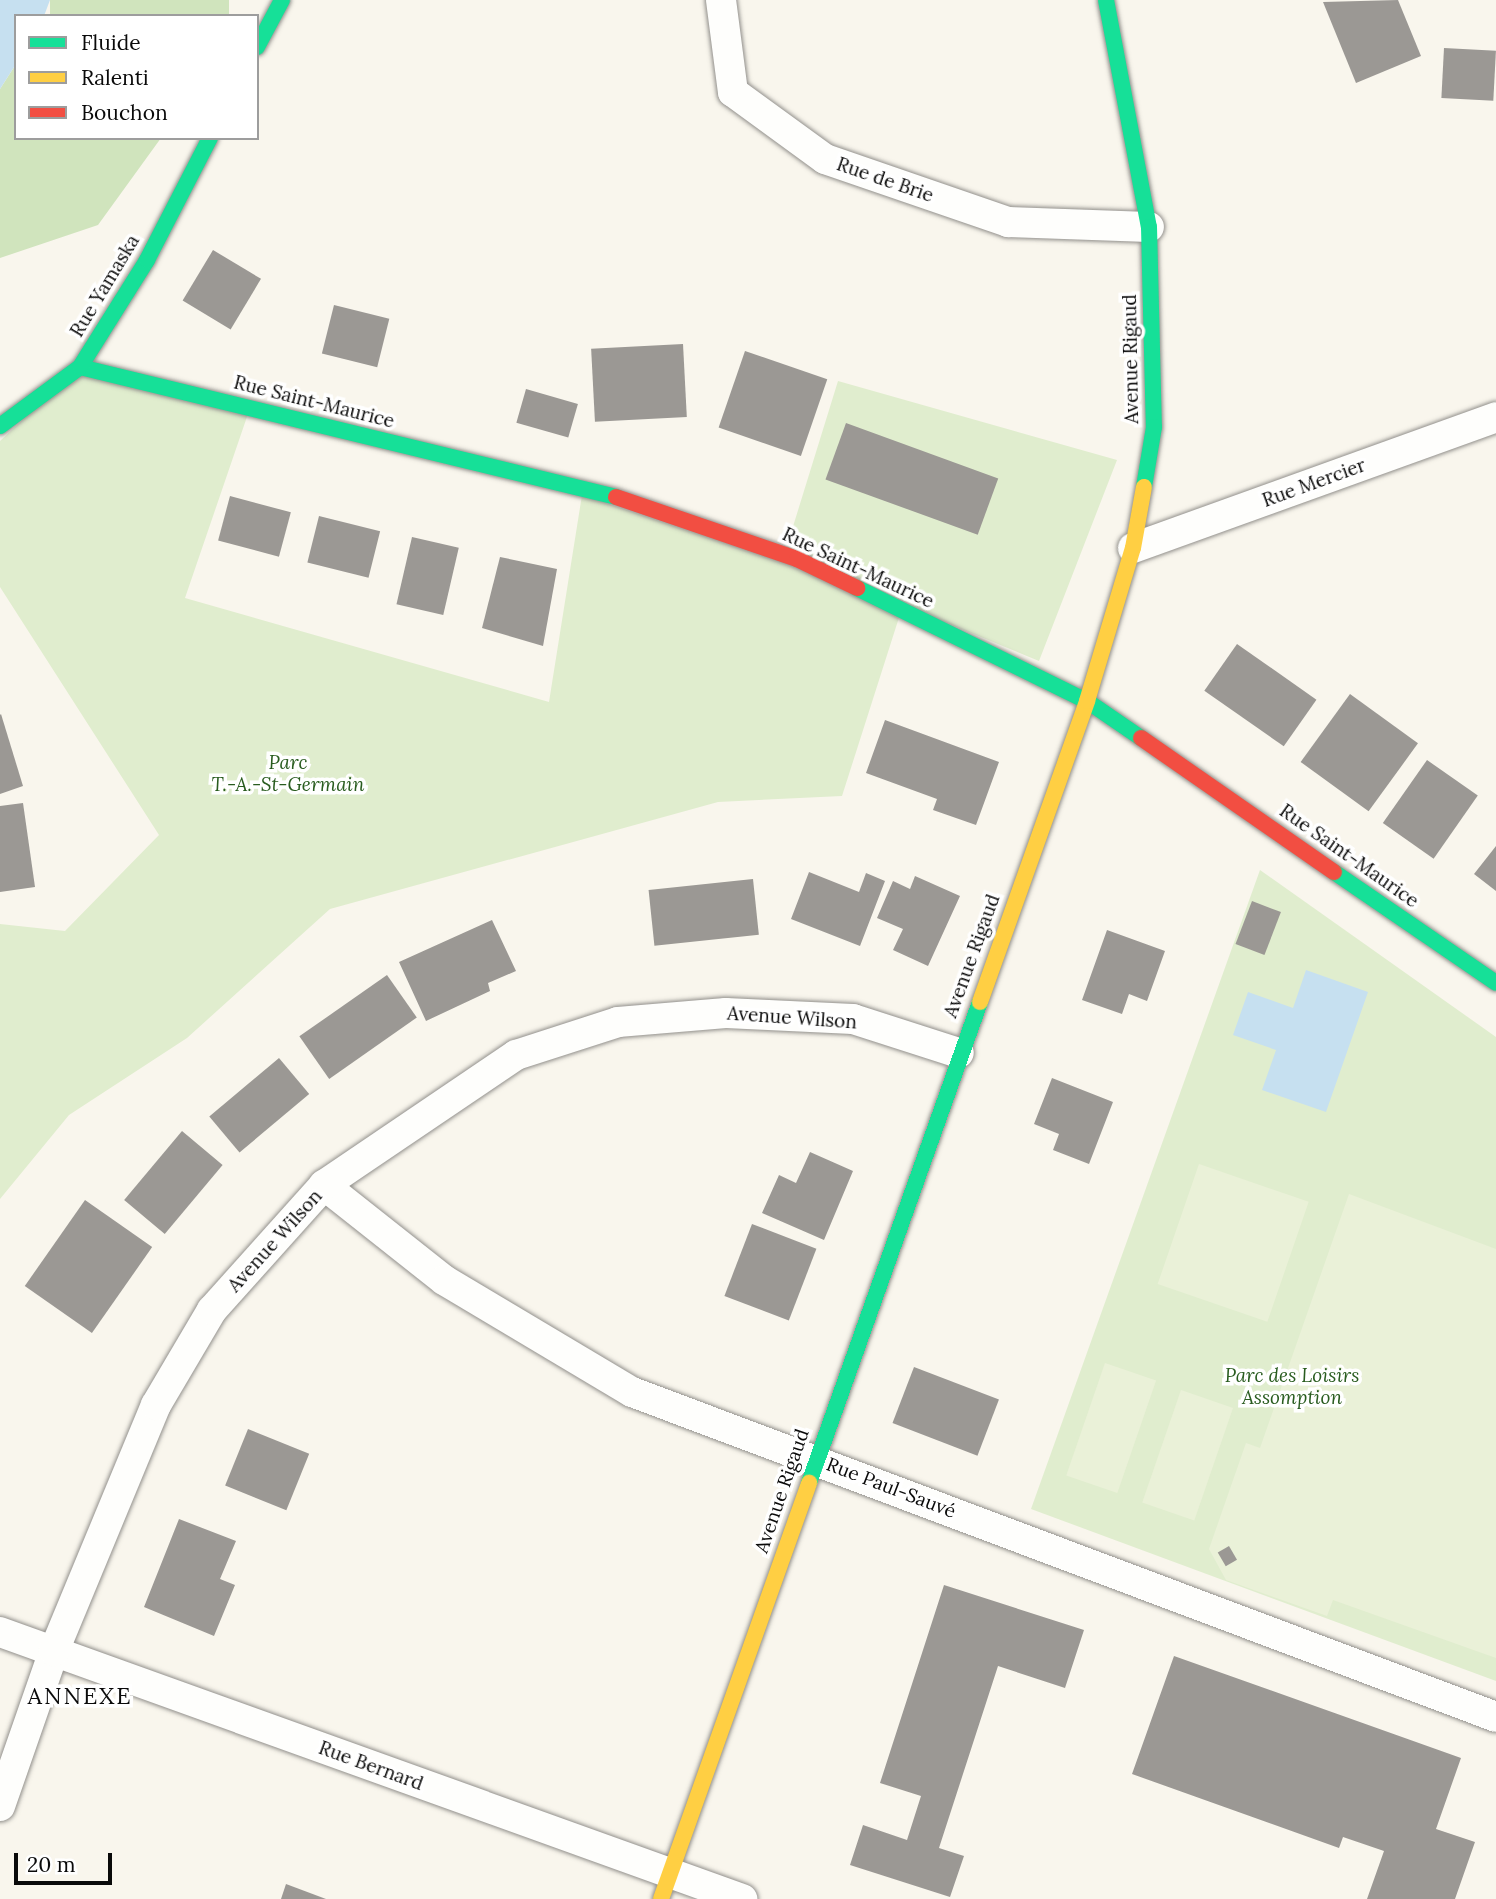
<!DOCTYPE html>
<html>
<head>
<meta charset="utf-8">
<style>
  body { margin:0 }
  #map { position:relative; width:1496px; height:1899px; overflow:hidden; background:#f9f6ed; font-family:Lora,serif }
  div>[style] { position:absolute }
  .green>* { inset:0; background:#e0edce }
  .forest>* { inset:0; background:#d0e4bd; transform-origin:0 0 }
  .pitch>* { inset:0; background:#eaf1d8; transform-origin:0 0 }
  .water>* { inset:0; background:#c6e0f0 }
  .building>* { inset:0; background:#9b9894; transform-origin:0 0 }
  .roads { filter:drop-shadow(0 0 2px #92908c) drop-shadow(0 0 2px #92908c) }
  .street>* { height:30px; margin:-15px; padding:0 15px; transform-origin:15px; border-radius:15px; background:#fefefc }
  .fast>* { height:16px; margin:-8px; padding:0 8px; transform-origin:8px; border-radius:8px; background:#16e098 }
  .slow>* { height:16px; margin:-8px; padding:0 8px; transform-origin:8px; border-radius:8px; background:#ffcf43 }
  .jam>* { height:16px; margin:-8px; padding:0 8px; transform-origin:8px; border-radius:8px; background:#f24e42 }
  span { translate:-50% -50%; white-space:nowrap; text-align:center; line-height:1.15; -webkit-text-stroke:7px #fff; paint-order:stroke }
  .street-label { font-size:19px; color:#0a0a0a }
  .park-label { font-size:19px; color:#295c1f; font-style:italic }
  .quarter-label { font-size:23px; color:#0a0a0a; letter-spacing:2px }
  .legend { position:absolute; left:14px; top:14px; width:245px; height:126px; box-sizing:border-box; background:#fff; border:2px solid #9d9d9d; margin:0; padding:9px 12px; list-style:none; font-size:21px; color:#0a0a0a }
  .legend li { display:flex; align-items:center; gap:14px; height:35px }
  .legend b { width:35px; border:2px solid #9d9d9d }
  .scale { position:absolute; left:14px; top:1853px; width:98px; height:32px; box-sizing:border-box; border:4px solid #0a0a0a; border-top:0; padding-left:9px; font-size:21px; line-height:24px; white-space:nowrap; color:#0a0a0a; -webkit-text-stroke:5px #fff; paint-order:stroke }
</style>
</head>
<body>
<div id="map">
  <div class="green">
    <i style="clip-path:polygon(80px 367px,250px 408px,185px 598px,549px 702px,582px 495px,782px 562px,838px 381px,1117px 460px,1039px 661px,903px 605px,842px 796px,718px 802px,330px 909px,187px 1038px,69px 1115px,0 1199px,0 924px,65px 931px,159px 835px,0 587px,0 441px)"></i>
    <i style="clip-path:polygon(1260px 870px,1496px 1037px,1496px 1681px,1031px 1509px)"></i>
  </div>
  <div class="forest">
    <i style="left:50px;top:0;width:179px;height:17px"></i>
    <i style="clip-path:polygon(16px 64px,16px 138px,161px 138px,98px 225px,0 258px,0 89px)"></i>
  </div>
  <div class="pitch">
    <i style="left:1199px;top:1164px;width:116px;height:127px;rotate:19deg"></i>
    <i style="clip-path:polygon(1349px 1194px,1496px 1249px,1496px 1658px,1333px 1600px,1327px 1616px,1226px 1580px,1209px 1549px,1246px 1443px,1260px 1448px)"></i>
    <i style="left:1105px;top:1363px;width:54px;height:119px;rotate:19deg"></i>
    <i style="left:1181px;top:1390px;width:55px;height:119px;rotate:19deg"></i>
  </div>
  <div class="water">
    <i style="clip-path:polygon(0 0,50px 0,44px 16px,16px 16px,16px 64px,0 89px)"></i>
    <i style="clip-path:polygon(1306px 970px,1368px 992px,1326px 1112px,1262px 1090px,1276px 1050px,1233px 1035px,1248px 992px,1293px 1008px)"></i>
  </div>
  <div class="building">
    <i style="clip-path:polygon(1398px 0,1421px 56px,1356px 83px,1323px 2px)"></i>
    <i style="left:1444px;top:48px;width:52px;height:50px;rotate:3deg"></i>
    <i style="left:213px;top:250px;width:56px;height:59px;rotate:31deg"></i>
    <i style="left:334px;top:305px;width:57px;height:50px;rotate:14deg"></i>
    <i style="left:683px;top:344px;width:73px;height:92px;rotate:87deg"></i>
    <i style="left:745px;top:351px;width:87px;height:81px;rotate:19deg"></i>
    <i style="left:526px;top:389px;width:54px;height:35px;rotate:16deg"></i>
    <i style="left:846px;top:423px;width:162px;height:60px;rotate:20deg"></i>
    <i style="left:230px;top:496px;width:63px;height:46px;rotate:15deg"></i>
    <i style="left:319px;top:516px;width:63px;height:48px;rotate:14deg"></i>
    <i style="left:412px;top:537px;width:48px;height:69px;rotate:13deg"></i>
    <i style="clip-path:polygon(500px 557px,557px 569px,543px 646px,482px 628px)"></i>
    <i style="left:1237px;top:644px;width:97px;height:57px;rotate:35deg"></i>
    <i style="left:1350px;top:694px;width:84px;height:84px;rotate:36deg"></i>
    <i style="clip-path:polygon(1px 714px,23px 786px,0 794px,0 715px)"></i>
    <i style="clip-path:polygon(885px 720px,999px 762px,976px 825px,933px 810px,937px 799px,866px 773px)"></i>
    <i style="left:1427px;top:760px;width:62px;height:77px;rotate:35deg"></i>
    <i style="clip-path:polygon(23px 803px,35px 887px,0 892px,0 806px)"></i>
    <i style="clip-path:polygon(1496px 846px,1496px 891px,1474px 874px)"></i>
    <i style="clip-path:polygon(809px 872px,859px 892px,866px 873px,885px 881px,860px 946px,791px 919px)"></i>
    <i style="clip-path:polygon(915px 876px,960px 896px,928px 966px,893px 950px,903px 929px,877px 918px,893px 881px,910px 889px)"></i>
    <i style="left:753px;top:879px;width:56px;height:105px;rotate:84deg"></i>
    <i style="left:1252px;top:901px;width:31px;height:46px;rotate:21deg"></i>
    <i style="clip-path:polygon(492px 920px,516px 971px,488px 983px,490px 991px,426px 1021px,399px 962px)"></i>
    <i style="clip-path:polygon(1107px 930px,1165px 951px,1147px 1001px,1129px 994px,1122px 1014px,1082px 1000px)"></i>
    <i style="left:387px;top:975px;width:52px;height:107px;rotate:55deg"></i>
    <i style="left:279px;top:1058px;width:47px;height:91px;rotate:50deg"></i>
    <i style="clip-path:polygon(1052px 1078px,1113px 1102px,1089px 1164px,1053px 1150px,1059px 1134px,1034px 1124px)"></i>
    <i style="left:182px;top:1131px;width:53px;height:90px;rotate:40deg"></i>
    <i style="clip-path:polygon(810px 1152px,853px 1171px,824px 1240px,762px 1213px,779px 1175px,796px 1183px)"></i>
    <i style="left:85px;top:1200px;width:82px;height:105px;rotate:35deg"></i>
    <i style="left:752px;top:1224px;width:69px;height:77px;rotate:21deg"></i>
    <i style="left:914px;top:1367px;width:91px;height:60px;rotate:21deg"></i>
    <i style="left:248px;top:1429px;width:66px;height:61px;rotate:22deg"></i>
    <i style="clip-path:polygon(179px 1519px,236px 1541px,220px 1579px,235px 1585px,214px 1636px,144px 1607px)"></i>
    <i style="left:1229px;top:1546px;width:16px;height:13px;rotate:60deg"></i>
    <i style="clip-path:polygon(944px 1585px,1084px 1630px,1065px 1688px,998px 1666px,939px 1848px,964px 1856px,950px 1897px,850px 1865px,863px 1825px,907px 1840px,921px 1796px,880px 1783px)"></i>
    <i style="clip-path:polygon(1174px 1656px,1461px 1758px,1436px 1829px,1475px 1842px,1455px 1899px,1367px 1899px,1384px 1851px,1343px 1837px,1339px 1848px,1132px 1774px)"></i>
    <i style="clip-path:polygon(286px 1884px,326px 1899px,281px 1899px)"></i>
  </div>
  <div class="roads">
    <div class="street">
      <i style="left:721px;top:0;width:93px;rotate:82.6deg"></i>
      <i style="left:733px;top:92px;width:114px;rotate:36.1deg"></i>
      <i style="left:825px;top:159px;width:194px;rotate:19deg"></i>
      <i style="left:1008px;top:222px;width:141px;rotate:2deg"></i>
      <i style="left:1133px;top:548px;width:386px;rotate:-19.8deg"></i>
      <i style="left:324px;top:1185px;width:153px;rotate:38.4deg"></i>
      <i style="left:444px;top:1280px;width:219px;rotate:30.8deg"></i>
      <i style="left:632px;top:1392px;width:923px;rotate:20.61deg"></i>
      <i style="left:0;top:1632px;width:789px;rotate:19.79deg"></i>
      <i style="left:0;top:1806px;width:164px;rotate:-70.8deg"></i>
      <i style="left:54px;top:1651px;width:266px;rotate:-67.5deg"></i>
      <i style="left:156px;top:1405px;width:110px;rotate:-59.5deg"></i>
      <i style="left:212px;top:1310px;width:168px;rotate:-48.1deg"></i>
      <i style="left:324px;top:1185px;width:232px;rotate:-34.1deg"></i>
      <i style="left:516px;top:1055px;width:107px;rotate:-17.9deg"></i>
      <i style="left:618px;top:1022px;width:108px;rotate:-4.8deg"></i>
      <i style="left:726px;top:1013px;width:127px;rotate:2.7deg"></i>
      <i style="left:853px;top:1019px;width:111px;rotate:17.8deg"></i>
    </div>
    <div class="fast">
      <i style="left:1106px;top:0;width:231px;rotate:79.3deg"></i>
      <i style="left:1149px;top:227px;width:200px;rotate:88.6deg"></i>
      <i style="left:1154px;top:427px;width:61px;rotate:99.5deg"></i>
      <i style="left:257px;top:47px;width:53px;rotate:-62deg"></i>
      <i style="left:80px;top:367px;width:552px;rotate:13.63deg"></i>
      <i style="left:0;top:426px;width:99px;rotate:-36.4deg"></i>
      <i style="left:80px;top:367px;width:126px;rotate:-57.9deg"></i>
      <i style="left:147px;top:260px;width:137px;rotate:-62.7deg"></i>
      <i style="left:857px;top:588px;width:256px;rotate:26.2deg"></i>
      <i style="left:1087px;top:701px;width:65px;rotate:34.4deg"></i>
      <i style="left:1334px;top:872px;width:196px;rotate:34.4deg"></i>
      <i style="left:809px;top:1483px;width:510px;rotate:-70.43deg"></i>
    </div>
    <div class="slow">
      <i style="left:980px;top:1002px;width:319px;rotate:-70.4deg"></i>
      <i style="left:1087px;top:701px;width:160px;rotate:-73.3deg"></i>
      <i style="left:1133px;top:548px;width:62px;rotate:-79.8deg"></i>
      <i style="left:661px;top:1899px;width:442px;rotate:-70.4deg"></i>
    </div>
    <div class="jam">
      <i style="left:616px;top:497px;width:191px;rotate:18.9deg"></i>
      <i style="left:797px;top:559px;width:67px;rotate:25.8deg"></i>
      <i style="left:1141px;top:738px;width:235px;rotate:34.8deg"></i>
    </div>
  </div>
  <div class="street-label">
    <span style="left:885px;top:180px;rotate:19deg">Rue de Brie</span>
    <span style="left:105px;top:286px;rotate:-59deg">Rue Yamaska</span>
    <span style="left:1131px;top:359px;rotate:-91deg">Avenue Rigaud</span>
    <span style="left:314px;top:402px;rotate:14deg">Rue Saint-Maurice</span>
    <span style="left:1314px;top:483px;rotate:-20deg">Rue Mercier</span>
    <span style="left:858px;top:568px;rotate:25deg">Rue Saint-Maurice</span>
    <span style="left:1349px;top:856px;rotate:35deg">Rue Saint-Maurice</span>
    <span style="left:972px;top:956px;rotate:-70deg">Avenue Rigaud</span>
    <span style="left:792px;top:1018px;rotate:4deg">Avenue Wilson</span>
    <span style="left:275px;top:1241px;rotate:-48deg">Avenue Wilson</span>
    <span style="left:891px;top:1488px;rotate:21deg">Rue Paul-Sauvé</span>
    <span style="left:782px;top:1491px;rotate:-71deg">Avenue Rigaud</span>
    <span style="left:371px;top:1766px;rotate:20deg">Rue Bernard</span>
  </div>
  <div class="park-label">
    <span style="left:288px;top:774px">Parc<br>T.-A.-St-Germain</span>
    <span style="left:1292px;top:1387px">Parc des Loisirs<br>Assomption</span>
  </div>
  <div class="quarter-label">
    <span style="left:80px;top:1696px">ANNEXE</span>
  </div>
  <ul class="legend">
  <li><b style="height:9px;background:#16e098"></b>Fluide</li>
  <li><b style="height:9px;background:#ffcf43"></b>Ralenti</li>
  <li><b style="height:9px;background:#f24e42"></b>Bouchon</li>
  </ul>
  <div class="scale">20 m</div>
</div>
</body>
</html>
